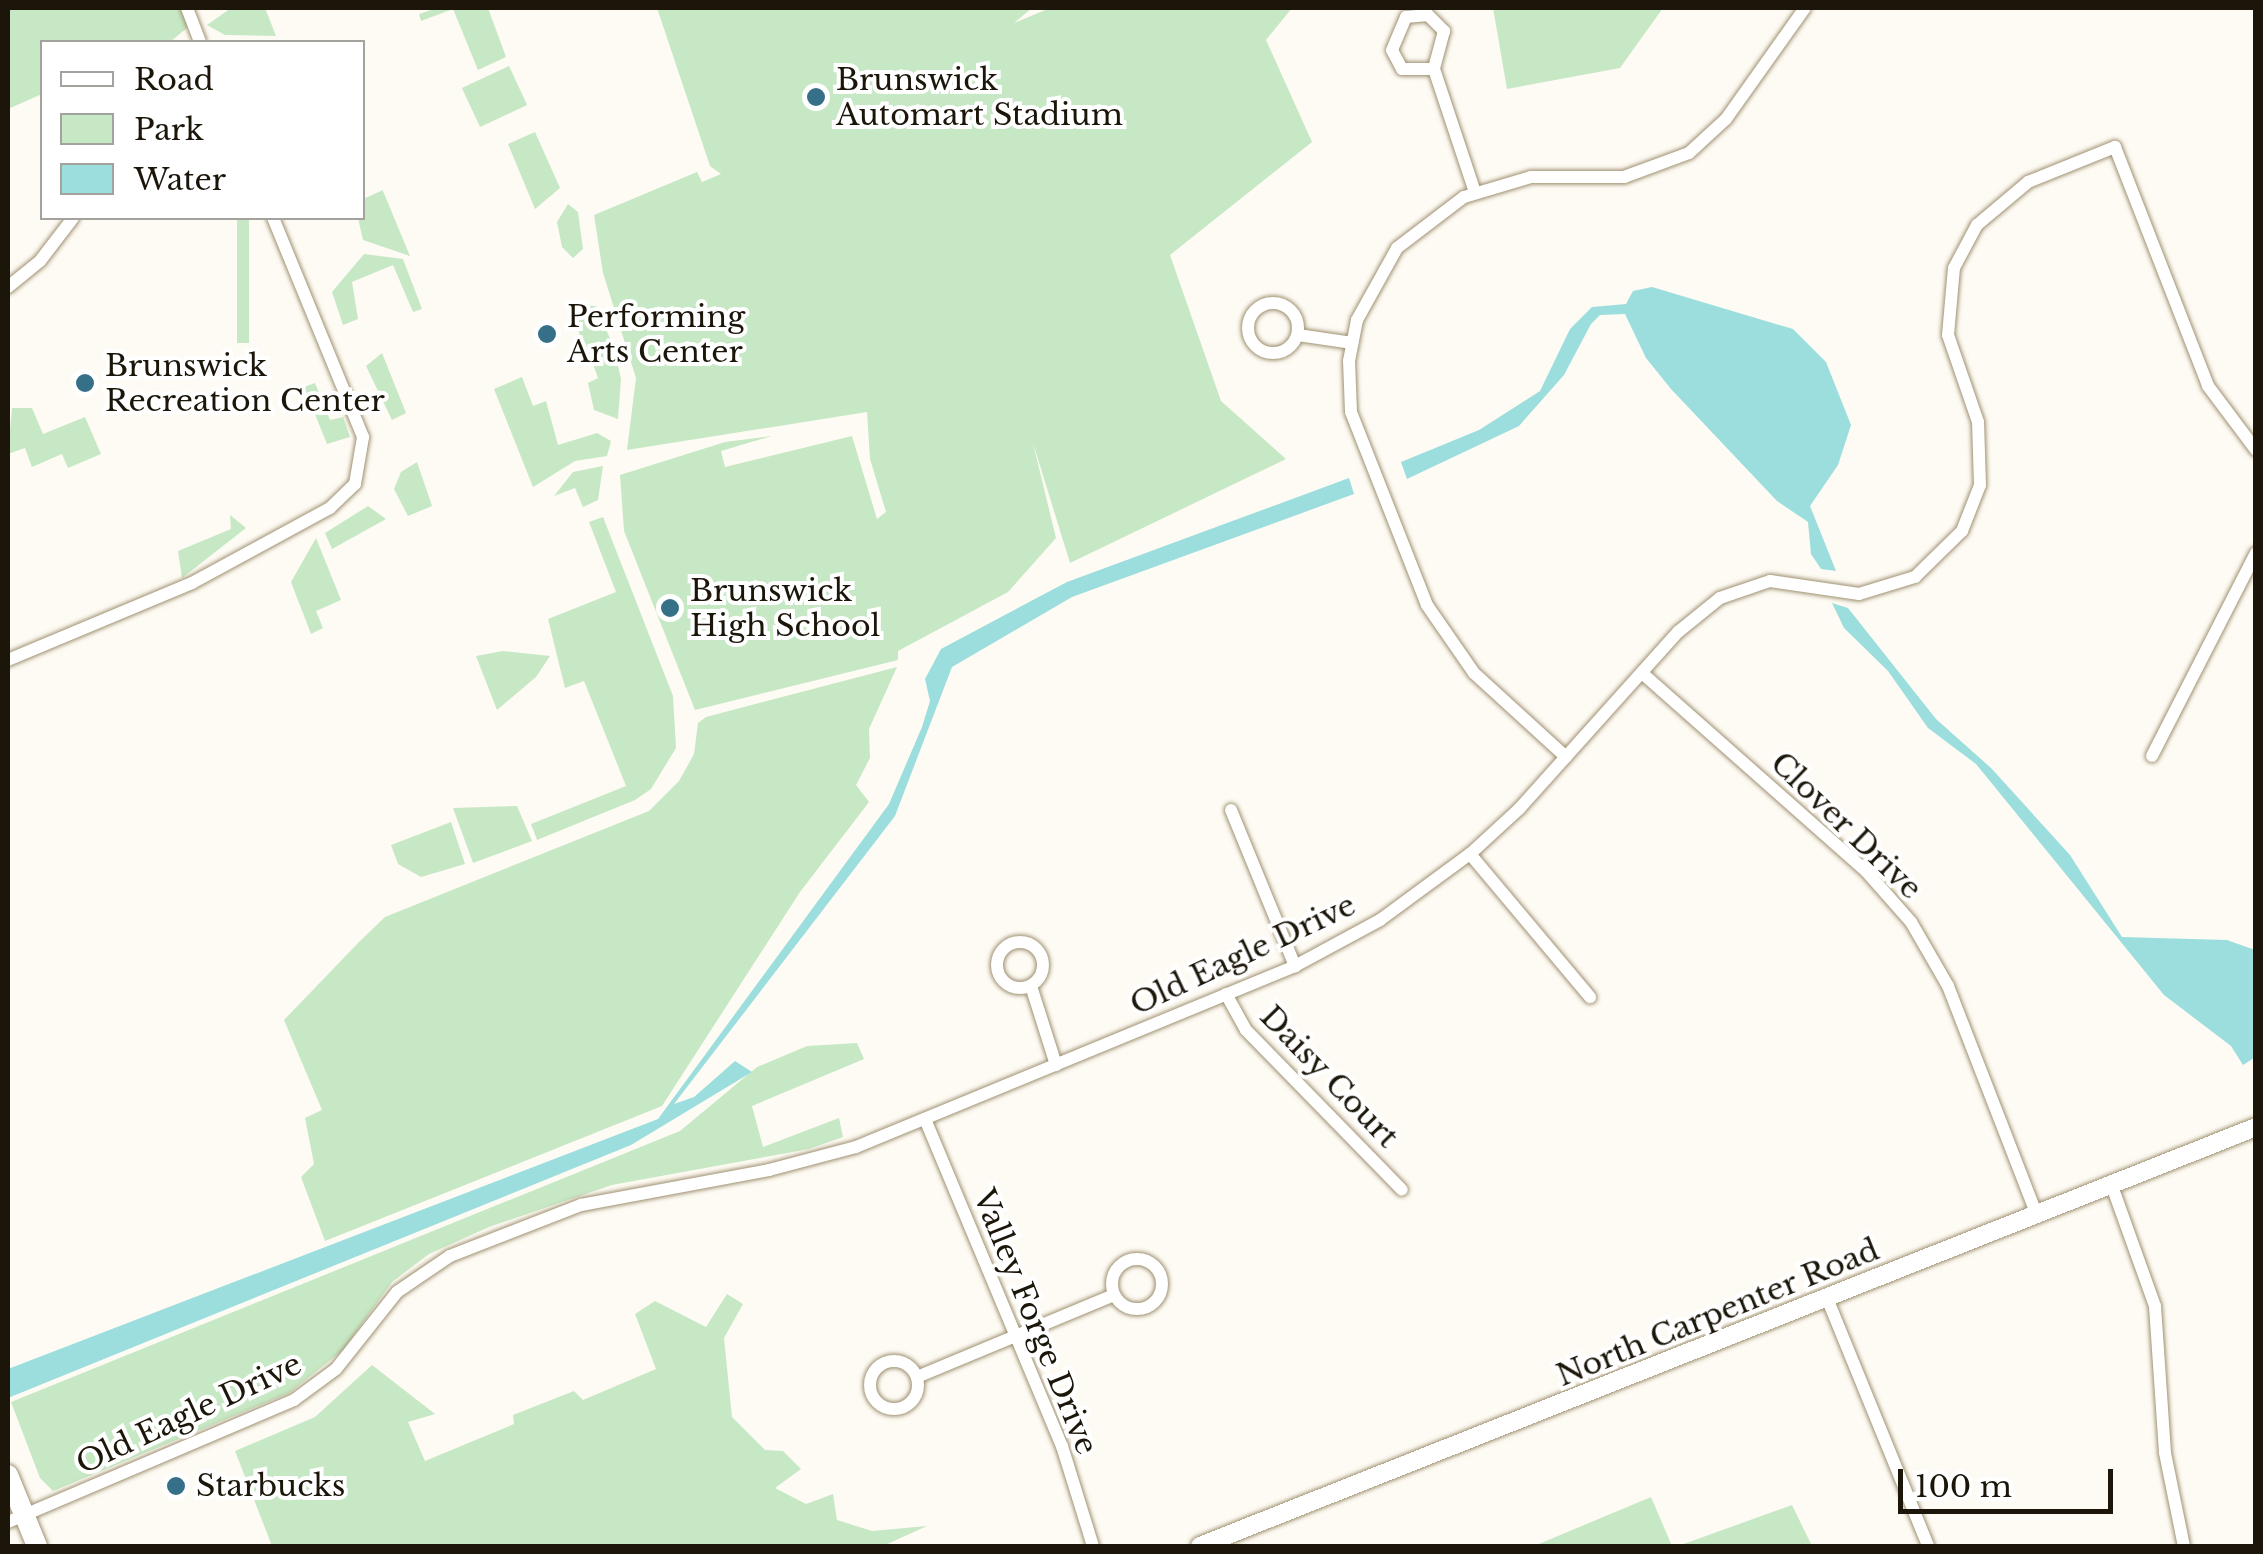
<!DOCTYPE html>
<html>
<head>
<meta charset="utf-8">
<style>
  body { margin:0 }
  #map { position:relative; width:2263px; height:1554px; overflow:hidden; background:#fefbf4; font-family:"Libre Baskerville",serif }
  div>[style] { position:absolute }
  .green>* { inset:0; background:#c7e8c4; transform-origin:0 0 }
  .water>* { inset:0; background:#9bdedd }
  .roads { filter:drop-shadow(0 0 2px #9f9171) drop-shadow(0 0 2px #9f9171) }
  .street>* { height:12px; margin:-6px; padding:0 6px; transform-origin:6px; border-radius:6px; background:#fff }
  .street>.ring { margin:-6px; padding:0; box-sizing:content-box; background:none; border:12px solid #fff; border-radius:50% }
  .secondary>* { height:18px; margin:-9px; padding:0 9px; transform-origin:9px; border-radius:9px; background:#fff }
  .primary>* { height:20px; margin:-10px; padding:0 10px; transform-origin:10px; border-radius:10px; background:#fff }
  .dots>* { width:28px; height:28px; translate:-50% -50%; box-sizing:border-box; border:5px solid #fff; border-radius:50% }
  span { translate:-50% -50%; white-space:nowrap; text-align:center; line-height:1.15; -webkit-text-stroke:8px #fff; paint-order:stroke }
  .poi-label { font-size:30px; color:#1c160a }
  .left { translate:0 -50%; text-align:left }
  .street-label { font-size:30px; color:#1c160a }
  .frame { position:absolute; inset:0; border:10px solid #1c160a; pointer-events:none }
  .legend { position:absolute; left:40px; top:40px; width:325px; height:180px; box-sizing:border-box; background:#fff; border:2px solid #a4a29d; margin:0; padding:12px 18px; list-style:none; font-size:30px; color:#1c160a }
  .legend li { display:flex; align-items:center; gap:20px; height:50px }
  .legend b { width:50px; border:2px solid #a4a29d }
  .scale { position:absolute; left:1898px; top:1469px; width:215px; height:45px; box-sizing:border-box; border:5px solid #1c160a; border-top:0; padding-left:12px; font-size:30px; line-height:35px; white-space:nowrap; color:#1c160a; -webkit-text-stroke:8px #fff; paint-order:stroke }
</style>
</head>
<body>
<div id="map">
  <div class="green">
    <i style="clip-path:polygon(8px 8px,180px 8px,188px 27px,170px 42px,42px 42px,42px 94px,8px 109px)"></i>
    <i style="clip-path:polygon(231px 8px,265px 8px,276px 36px,225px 35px,207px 25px)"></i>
    <i style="clip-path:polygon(437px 8px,488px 8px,506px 57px,478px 70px,453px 9px,421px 21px,419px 14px)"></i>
    <i style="clip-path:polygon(657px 8px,1032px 8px,1014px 23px,1050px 8px,1292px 8px,1266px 40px,1312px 142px,1170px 255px,1221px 401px,1286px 459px,1070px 563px,1033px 443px,1056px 538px,1008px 592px,898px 651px,898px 660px,695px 710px,624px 531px,620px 475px,725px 442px,772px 436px,721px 451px,725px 467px,852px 436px,877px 519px,886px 512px,870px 459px,867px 412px,627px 450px,636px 378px,603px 273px,594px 215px,697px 172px,702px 182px,721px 174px,710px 166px)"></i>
    <i style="clip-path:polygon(1493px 8px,1663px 8px,1620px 68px,1507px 89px)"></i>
    <i style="left:509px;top:66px;width:43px;height:52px;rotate:65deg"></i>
    <i style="clip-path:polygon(535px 132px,560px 188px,535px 209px,508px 144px)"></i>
    <i style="clip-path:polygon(383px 190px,383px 191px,410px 256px,363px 240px,358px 218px,363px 199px)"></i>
    <i style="clip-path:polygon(568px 204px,578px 212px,583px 249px,573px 258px,562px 247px,557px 222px)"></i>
    <i style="left:237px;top:218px;width:12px;height:125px"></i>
    <i style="clip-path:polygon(364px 254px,403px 259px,422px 309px,413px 312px,393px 265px,352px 282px,358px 319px,343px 325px,332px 292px)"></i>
    <i style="clip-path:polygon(576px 305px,596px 306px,614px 348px,621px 379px,618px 419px,594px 410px,588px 383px,598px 378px,590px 356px,582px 359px)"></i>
    <i style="clip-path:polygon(382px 353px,406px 413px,392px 420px,366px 366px)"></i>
    <i style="clip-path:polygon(522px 377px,533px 406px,546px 401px,558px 445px,597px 433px,611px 441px,607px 456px,575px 461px,533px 487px,494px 389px)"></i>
    <i style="clip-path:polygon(315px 383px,330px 420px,343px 417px,350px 437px,327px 444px,304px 387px)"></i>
    <i style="clip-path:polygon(12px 408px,32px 408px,43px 434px,85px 417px,101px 454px,68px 468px,62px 454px,32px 467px,25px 448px,8px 454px)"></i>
    <i style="clip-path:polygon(417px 462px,432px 506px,408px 516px,394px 489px,401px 472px)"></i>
    <i style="clip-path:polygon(603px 466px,598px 500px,583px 507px,575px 488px,554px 496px,573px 472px)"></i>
    <i style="clip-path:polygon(368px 506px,386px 519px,332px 549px,325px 533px)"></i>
    <i style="clip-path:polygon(230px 515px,246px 528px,182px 578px,178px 551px,231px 529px)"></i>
    <i style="clip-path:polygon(603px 517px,673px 696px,676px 748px,651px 789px,635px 800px,537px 840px,531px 824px,626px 786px,584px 681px,565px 688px,548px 619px,616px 592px,589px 522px)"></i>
    <i style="clip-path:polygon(316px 538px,341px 600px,316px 611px,323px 628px,311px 634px,291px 582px)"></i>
    <i style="clip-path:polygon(503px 651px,550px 656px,536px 677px,497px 710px,476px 656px)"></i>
    <i style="clip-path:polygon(897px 667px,869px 729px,870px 758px,856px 785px,869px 802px,800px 892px,662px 1106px,325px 1241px,301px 1177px,314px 1164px,305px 1118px,322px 1110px,284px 1020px,359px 942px,385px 917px,649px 811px,679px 781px,694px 754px,698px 723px,706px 717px)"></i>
    <i style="clip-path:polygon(517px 806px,532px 841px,473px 863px,453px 808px)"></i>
    <i style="clip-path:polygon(451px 822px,465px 864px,421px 877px,398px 864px,391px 845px)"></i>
    <i style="clip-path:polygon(857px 1043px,864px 1059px,752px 1106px,763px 1147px,839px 1118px,843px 1137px,809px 1149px,612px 1185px,489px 1227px,429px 1254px,392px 1282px,343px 1350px,289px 1393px,53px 1491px,40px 1478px,11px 1402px,680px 1131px,757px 1067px,807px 1046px)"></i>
    <i style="clip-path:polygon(727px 1294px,743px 1304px,724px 1338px,732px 1417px,765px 1450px,783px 1451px,801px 1469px,775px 1488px,806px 1504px,833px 1494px,837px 1520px,872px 1531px,927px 1526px,883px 1546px,272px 1546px,235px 1451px,315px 1417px,372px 1365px,435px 1414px,408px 1422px,425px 1461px,514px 1424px,513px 1415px,574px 1391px,583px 1400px,656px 1369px,635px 1314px,655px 1301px,706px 1327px)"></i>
    <i style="clip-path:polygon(1651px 1497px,1672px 1546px,1534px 1546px)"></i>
    <i style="clip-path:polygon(1792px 1505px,1812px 1546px,1678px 1546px)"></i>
  </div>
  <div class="water">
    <i style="clip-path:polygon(1652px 287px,1793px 329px,1826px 362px,1851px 425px,1838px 465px,1810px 506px,1836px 571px,1821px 569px,1811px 554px,1808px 522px,1777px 501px,1671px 389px,1646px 358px,1625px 314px,1600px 315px,1591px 324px,1564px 375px,1519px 426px,1407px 479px,1401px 462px,1479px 430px,1540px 391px,1570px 329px,1592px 307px,1626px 304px,1633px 291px)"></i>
    <i style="clip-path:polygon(1349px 478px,1354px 494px,1072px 597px,952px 667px,895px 816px,674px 1104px,694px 1097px,735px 1061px,752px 1072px,631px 1145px,8px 1398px,8px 1369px,658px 1119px,889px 804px,922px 727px,930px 701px,925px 679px,941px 649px,1067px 582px)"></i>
    <i style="clip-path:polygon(1832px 603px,1848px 608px,1936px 719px,1991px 768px,2070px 855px,2122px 937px,2227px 940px,2255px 950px,2254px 1058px,2243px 1065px,2231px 1046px,2164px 995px,1976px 764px,1928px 728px,1888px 671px,1844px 628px)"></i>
  </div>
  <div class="roads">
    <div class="street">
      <i style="left:187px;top:8px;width:36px;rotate:69deg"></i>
      <i style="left:1434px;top:69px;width:32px;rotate:180deg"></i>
      <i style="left:1402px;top:69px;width:21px;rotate:-118deg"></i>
      <i style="left:1392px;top:50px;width:36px;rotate:-67deg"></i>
      <i style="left:1406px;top:17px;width:22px;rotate:-5deg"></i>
      <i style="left:1428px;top:15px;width:23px;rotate:45deg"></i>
      <i style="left:1444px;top:31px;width:39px;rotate:105deg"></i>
      <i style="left:1434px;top:69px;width:130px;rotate:71.6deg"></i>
      <i style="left:8px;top:287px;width:41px;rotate:-39.1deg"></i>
      <i style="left:40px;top:261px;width:54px;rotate:-52.5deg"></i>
      <i class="ring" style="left:1248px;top:303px;width:38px;height:38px"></i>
      <i style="left:1298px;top:335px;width:55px;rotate:8.4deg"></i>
      <i style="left:8px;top:660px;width:199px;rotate:-22.7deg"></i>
      <i style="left:192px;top:583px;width:157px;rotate:-28.5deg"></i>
      <i style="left:330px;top:508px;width:35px;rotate:-44deg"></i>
      <i style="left:355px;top:484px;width:48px;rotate:-80.3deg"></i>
      <i style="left:363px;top:437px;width:237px;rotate:-112.3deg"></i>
      <i style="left:1642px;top:673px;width:299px;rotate:41.5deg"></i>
      <i style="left:1866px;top:871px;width:68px;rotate:48.6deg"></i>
      <i style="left:1911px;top:922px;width:74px;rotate:60deg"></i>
      <i style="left:1948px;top:986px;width:246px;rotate:68.8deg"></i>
      <i style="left:2152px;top:756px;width:228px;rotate:-62.9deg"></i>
      <i style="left:1566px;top:757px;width:125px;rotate:-137.6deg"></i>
      <i style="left:1474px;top:673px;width:83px;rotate:-124.7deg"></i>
      <i style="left:1427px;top:605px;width:207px;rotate:-111.5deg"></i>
      <i style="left:1351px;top:412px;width:51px;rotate:-92.2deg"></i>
      <i style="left:1349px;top:361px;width:42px;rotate:-79deg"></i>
      <i style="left:1357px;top:320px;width:82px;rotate:-60.9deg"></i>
      <i style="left:1397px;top:248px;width:84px;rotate:-37.3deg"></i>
      <i style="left:1464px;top:197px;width:70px;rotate:-16.6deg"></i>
      <i style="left:1531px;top:177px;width:93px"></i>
      <i style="left:1624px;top:177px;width:69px;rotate:-20.3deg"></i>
      <i style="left:1689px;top:153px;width:50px;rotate:-42.6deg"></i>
      <i style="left:1726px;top:119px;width:136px;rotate:-54.6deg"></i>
      <i style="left:1231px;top:810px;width:169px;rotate:67.7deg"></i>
      <i style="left:1470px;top:854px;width:187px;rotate:50deg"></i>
      <i class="ring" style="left:997px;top:942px;width:34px;height:34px"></i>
      <i style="left:1031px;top:986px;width:83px;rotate:72.4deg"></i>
      <i style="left:1226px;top:994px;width:41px;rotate:60.9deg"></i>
      <i style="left:1246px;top:1030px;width:223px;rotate:45.7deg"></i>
      <i style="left:925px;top:1119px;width:355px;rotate:67.3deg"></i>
      <i style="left:1062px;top:1446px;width:105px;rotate:72.8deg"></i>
      <i style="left:2112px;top:1186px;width:127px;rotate:70.3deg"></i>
      <i style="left:2155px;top:1306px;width:147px;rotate:86.1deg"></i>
      <i style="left:2165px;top:1453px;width:95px;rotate:78.5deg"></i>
      <i class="ring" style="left:1112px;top:1259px;width:38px;height:38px"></i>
      <i style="left:1827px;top:1298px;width:268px;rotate:67.8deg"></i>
      <i class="ring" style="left:870px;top:1361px;width:36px;height:36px"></i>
      <i style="left:917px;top:1377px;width:213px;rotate:-22.6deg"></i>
      <i style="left:8px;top:1522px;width:311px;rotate:-23.1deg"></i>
      <i style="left:294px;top:1400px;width:52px;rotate:-36.4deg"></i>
      <i style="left:336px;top:1369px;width:98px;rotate:-51.6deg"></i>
      <i style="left:397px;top:1292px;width:64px;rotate:-34.2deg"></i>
      <i style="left:450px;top:1256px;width:141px;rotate:-21.3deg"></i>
      <i style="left:581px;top:1205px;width:191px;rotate:-10.5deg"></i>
      <i style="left:769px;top:1170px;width:90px;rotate:-14.8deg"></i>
      <i style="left:856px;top:1147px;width:475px;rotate:-22.4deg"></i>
      <i style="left:1295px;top:966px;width:97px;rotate:-28.4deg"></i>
      <i style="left:1380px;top:920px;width:112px;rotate:-36.3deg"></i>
      <i style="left:1470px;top:854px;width:67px;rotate:-42.6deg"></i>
      <i style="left:1519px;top:809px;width:238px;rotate:-48.1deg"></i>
      <i style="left:1678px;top:632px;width:54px;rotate:-39deg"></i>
      <i style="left:1720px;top:598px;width:53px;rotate:-18.8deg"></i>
      <i style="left:1770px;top:581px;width:90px;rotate:8.3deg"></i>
      <i style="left:1859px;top:594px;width:59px;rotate:-16.9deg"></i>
      <i style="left:1915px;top:577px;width:66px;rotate:-44.4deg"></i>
      <i style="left:1962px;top:531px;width:49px;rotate:-68.6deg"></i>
      <i style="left:1980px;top:485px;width:63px;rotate:-91.8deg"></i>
      <i style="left:1978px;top:422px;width:92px;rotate:-109deg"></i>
      <i style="left:1948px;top:335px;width:67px;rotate:-84.9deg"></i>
      <i style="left:1954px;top:268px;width:49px;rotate:-61.9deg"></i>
      <i style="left:1977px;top:225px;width:67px;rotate:-40.1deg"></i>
      <i style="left:2028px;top:182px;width:94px;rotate:-21.9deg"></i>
      <i style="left:2115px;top:147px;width:256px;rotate:68.7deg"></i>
      <i style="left:2208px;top:386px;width:80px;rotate:53.1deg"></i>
    </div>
    <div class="secondary">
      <i style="left:1200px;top:1546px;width:1136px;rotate:-21.64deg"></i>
    </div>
    <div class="primary">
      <i style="left:8px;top:1475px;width:77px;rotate:67.8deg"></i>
    </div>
  </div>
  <div class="dots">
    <i style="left:816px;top:97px;background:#357088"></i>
    <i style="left:547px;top:334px;background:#357088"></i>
    <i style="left:85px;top:383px;background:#357088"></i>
    <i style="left:670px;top:608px;background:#357088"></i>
    <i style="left:176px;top:1486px;background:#357088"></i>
  </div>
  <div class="poi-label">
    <span class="left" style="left:836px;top:97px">Brunswick<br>Automart Stadium</span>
    <span class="left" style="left:567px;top:334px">Performing<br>Arts Center</span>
    <span class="left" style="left:105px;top:383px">Brunswick<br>Recreation Center</span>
    <span class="left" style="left:690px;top:608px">Brunswick<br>High School</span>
    <span class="left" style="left:196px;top:1486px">Starbucks</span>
  </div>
  <div class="street-label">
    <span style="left:1846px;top:826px;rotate:44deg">Clover Drive</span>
    <span style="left:1243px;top:955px;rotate:-25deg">Old Eagle Drive</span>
    <span style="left:1329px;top:1077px;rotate:46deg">Daisy Court</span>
    <span style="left:1718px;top:1313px;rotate:-22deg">North Carpenter Road</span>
    <span style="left:1035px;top:1322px;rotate:68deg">Valley Forge Drive</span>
    <span style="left:189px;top:1414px;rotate:-25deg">Old Eagle Drive</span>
  </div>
  <div class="frame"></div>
  <ul class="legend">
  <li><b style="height:12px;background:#fff"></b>Road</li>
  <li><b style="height:28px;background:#c7e8c4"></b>Park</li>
  <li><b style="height:28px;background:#9bdedd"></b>Water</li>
  </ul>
  <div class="scale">100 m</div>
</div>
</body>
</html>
